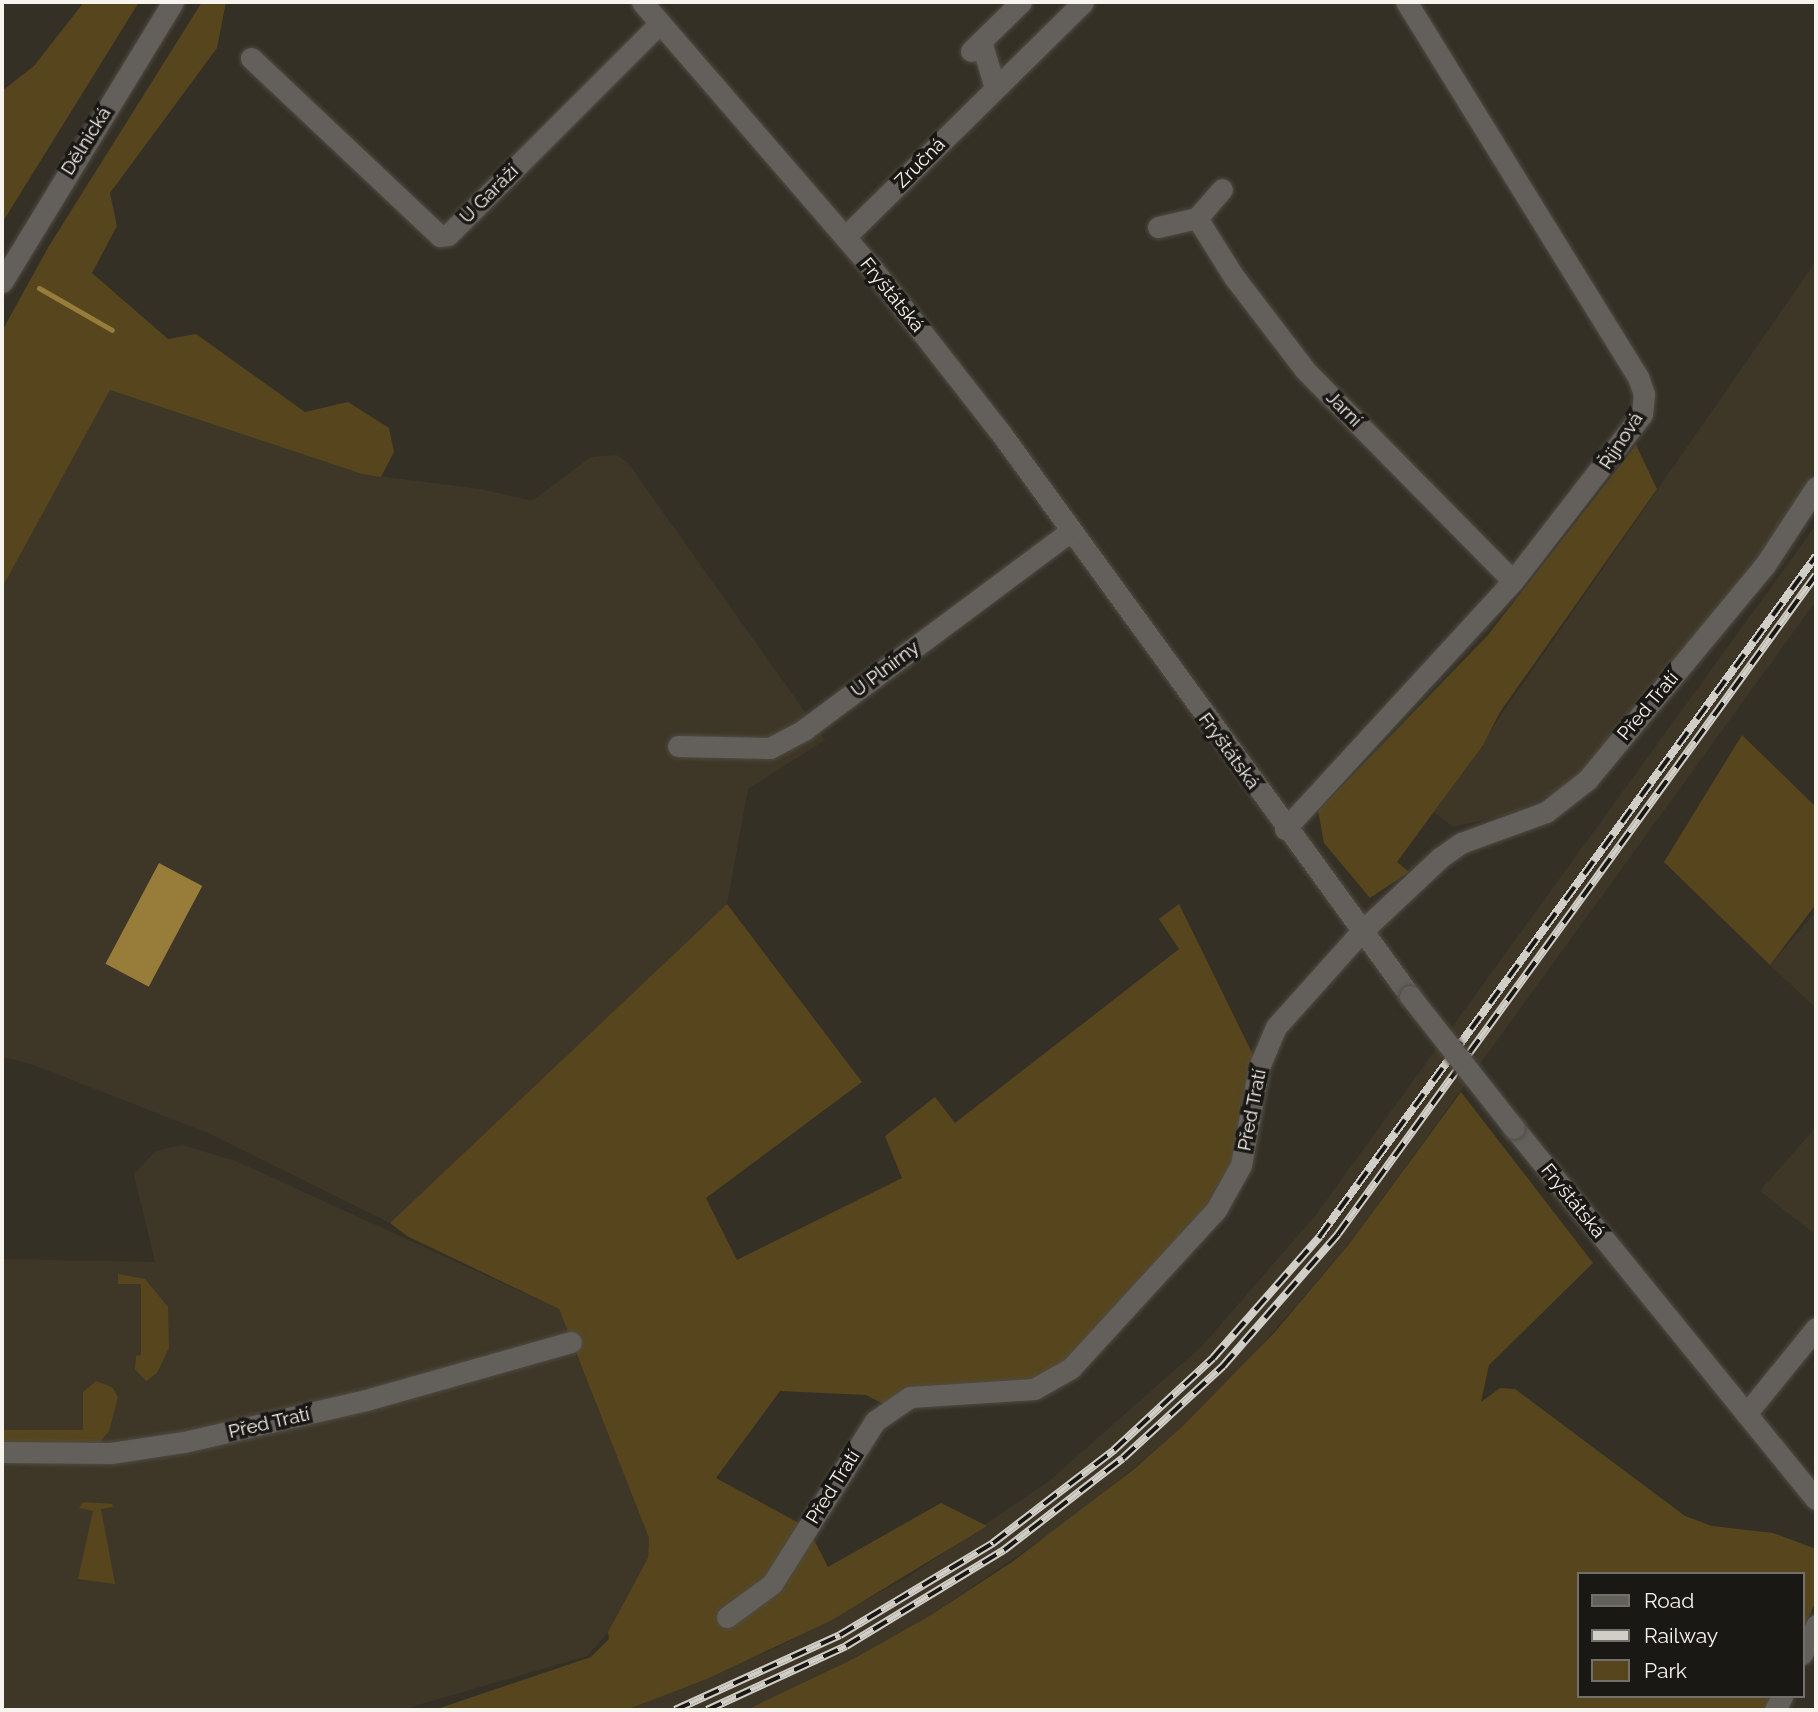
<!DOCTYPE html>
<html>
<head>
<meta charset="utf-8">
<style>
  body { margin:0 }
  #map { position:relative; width:1818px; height:1712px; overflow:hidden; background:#343026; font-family:Raleway,sans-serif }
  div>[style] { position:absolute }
  .built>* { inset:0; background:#3e3727 }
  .green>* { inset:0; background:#57461d }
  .water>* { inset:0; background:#977c3a; transform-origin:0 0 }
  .stream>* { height:5px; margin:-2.5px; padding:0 2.5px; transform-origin:2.5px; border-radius:2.5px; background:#977c3a }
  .roads { filter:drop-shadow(0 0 2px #4f4b42) drop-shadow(0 0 2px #4f4b42) }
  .minor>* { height:21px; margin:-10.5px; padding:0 10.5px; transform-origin:10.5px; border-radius:10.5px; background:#63605c }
  .rail>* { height:8px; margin-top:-4px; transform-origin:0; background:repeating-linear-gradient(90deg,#1a1814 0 16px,#d1cec7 0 32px); box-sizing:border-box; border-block:2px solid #d1cec7 }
  .bridges { filter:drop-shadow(0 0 2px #4f4b42) drop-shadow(0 0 2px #4f4b42) }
  .minor-bridge>* { height:21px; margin:-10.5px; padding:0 10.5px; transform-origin:10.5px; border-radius:10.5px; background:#63605c }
  span { translate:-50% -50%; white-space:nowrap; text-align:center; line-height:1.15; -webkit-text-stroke:7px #1a1814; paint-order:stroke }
  .street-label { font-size:19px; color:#f7f4ee }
  .frame { position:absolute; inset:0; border:4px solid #f7f4ee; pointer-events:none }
  .legend { position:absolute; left:1577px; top:1572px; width:228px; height:126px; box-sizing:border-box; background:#1a1814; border:2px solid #72706b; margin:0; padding:9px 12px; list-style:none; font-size:21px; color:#f7f4ee }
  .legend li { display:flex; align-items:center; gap:14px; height:35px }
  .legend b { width:35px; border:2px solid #72706b }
</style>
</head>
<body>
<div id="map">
  <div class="built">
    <i style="clip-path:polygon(1816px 261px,1816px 468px,1753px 565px,1617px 734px,1568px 787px,1510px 814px,1453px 827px,1434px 812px)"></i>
    <i style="clip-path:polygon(110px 390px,362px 474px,481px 489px,532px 501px,591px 457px,617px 455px,628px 463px,825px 740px,748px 789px,727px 904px,390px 1223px,208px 1133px,31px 1064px,2px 1057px,2px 588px)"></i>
    <i style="clip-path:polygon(1816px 525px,1816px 601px,1350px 1243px,1234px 1377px,1183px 1427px,1076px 1516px,931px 1615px,853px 1659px,746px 1710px,626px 1710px,774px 1649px,908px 1577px,1049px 1481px,1202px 1346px,1315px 1216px)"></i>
    <i style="clip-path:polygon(1816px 912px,1816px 1008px,1770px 965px)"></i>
    <i style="clip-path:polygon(1816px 1127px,1816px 1235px,1760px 1191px)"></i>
    <i style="clip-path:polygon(182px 1145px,236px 1161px,559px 1309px,649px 1538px,648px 1558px,608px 1632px,587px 1656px,401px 1710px,2px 1710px,2px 1259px,155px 1262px,134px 1174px,156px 1151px)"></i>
  </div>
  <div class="green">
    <i style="clip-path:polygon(84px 2px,139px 2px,2px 223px,2px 91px,34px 66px)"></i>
    <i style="clip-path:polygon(202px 2px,226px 2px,217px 48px,110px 193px,117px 226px,92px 273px,168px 339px,196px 334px,305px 412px,348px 402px,389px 428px,394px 452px,381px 477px,362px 474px,110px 390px,2px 588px,2px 331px,49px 246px)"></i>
    <i style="clip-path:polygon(1636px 445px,1657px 489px,1500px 712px,1483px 745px,1397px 862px,1409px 872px,1370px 898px,1324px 843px,1318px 811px,1488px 635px)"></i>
    <i style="clip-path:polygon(1742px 735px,1816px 807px,1816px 904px,1770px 965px,1664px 862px)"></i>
    <i style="clip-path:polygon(727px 904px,862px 1082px,706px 1198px,737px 1260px,902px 1178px,885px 1136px,935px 1097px,955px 1123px,1179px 949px,1159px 919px,1179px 904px,1259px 1067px,1241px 1165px,1071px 1368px,1034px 1389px,893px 1409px,866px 1395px,780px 1391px,716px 1478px,808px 1528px,828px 1567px,941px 1503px,987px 1526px,832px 1620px,709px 1678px,626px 1710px,434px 1710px,591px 1657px,609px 1639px,608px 1632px,648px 1558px,649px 1538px,559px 1309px,407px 1236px,390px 1223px)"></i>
    <i style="clip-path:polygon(1461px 1092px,1593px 1263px,1489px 1365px,1481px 1402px,1500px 1388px,1515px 1389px,1685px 1516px,1712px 1526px,1773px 1533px,1816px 1549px,1816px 1601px,1802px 1631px,1802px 1574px,1578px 1574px,1578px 1696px,1771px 1696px,1765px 1710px,746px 1710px,853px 1659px,931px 1615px,1012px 1562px,1133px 1470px,1183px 1426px,1274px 1333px,1350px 1243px)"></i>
    <i style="clip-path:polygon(118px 1274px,145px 1279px,168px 1307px,169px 1348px,157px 1373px,146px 1381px,135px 1369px,136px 1356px,141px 1355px,141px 1284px,118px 1284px)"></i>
    <i style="clip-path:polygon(96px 1381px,112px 1387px,118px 1397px,109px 1431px,99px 1443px,2px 1443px,2px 1430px,83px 1430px,83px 1392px)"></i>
    <i style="clip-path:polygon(83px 1502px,112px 1504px,113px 1507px,101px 1509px,115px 1584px,78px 1579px,93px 1511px,79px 1508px)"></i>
  </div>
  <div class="water">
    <i style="left:159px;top:863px;width:49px;height:114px;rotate:28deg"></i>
  </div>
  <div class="stream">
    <i style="left:39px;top:288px;width:84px;rotate:29.9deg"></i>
  </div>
  <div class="roads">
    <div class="minor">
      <i style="left:642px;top:2px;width:350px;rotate:49.2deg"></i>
      <i style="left:871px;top:267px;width:209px;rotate:52deg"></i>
      <i style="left:1000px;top:432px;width:697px;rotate:53.98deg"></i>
      <i style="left:981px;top:41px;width:49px;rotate:73.4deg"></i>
      <i style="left:971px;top:51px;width:70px;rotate:-44.4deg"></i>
      <i style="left:251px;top:58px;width:260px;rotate:43.3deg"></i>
      <i style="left:440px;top:236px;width:8px;rotate:-7deg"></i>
      <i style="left:448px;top:235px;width:300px;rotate:-45deg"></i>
      <i style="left:1197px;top:218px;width:70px;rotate:57.9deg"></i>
      <i style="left:1234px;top:277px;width:117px;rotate:52.6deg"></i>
      <i style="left:1305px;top:370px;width:296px;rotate:45.4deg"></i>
      <i style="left:1158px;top:227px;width:40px;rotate:-13deg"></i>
      <i style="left:1197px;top:218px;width:38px;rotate:-49deg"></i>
      <i style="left:845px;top:237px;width:334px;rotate:-44.6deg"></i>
      <i style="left:2px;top:282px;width:328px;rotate:-58.6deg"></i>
      <i style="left:678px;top:746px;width:92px;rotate:1.2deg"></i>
      <i style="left:770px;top:748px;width:40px;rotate:-28deg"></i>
      <i style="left:805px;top:729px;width:332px;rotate:-36.7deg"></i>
      <i style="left:1285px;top:829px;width:337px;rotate:-47.4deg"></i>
      <i style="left:1513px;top:581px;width:211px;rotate:-52.3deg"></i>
      <i style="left:1642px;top:414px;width:20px;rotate:-84deg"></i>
      <i style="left:1644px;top:394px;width:18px;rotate:-109deg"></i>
      <i style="left:1638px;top:377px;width:441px;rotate:-121.7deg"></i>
      <i style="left:1514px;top:1128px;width:478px;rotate:50.9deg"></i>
      <i style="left:1746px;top:1414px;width:111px;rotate:-50.9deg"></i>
      <i style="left:2px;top:1452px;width:109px;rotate:0.5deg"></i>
      <i style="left:111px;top:1453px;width:74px;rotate:-8.6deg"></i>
      <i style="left:184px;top:1442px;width:187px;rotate:-13deg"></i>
      <i style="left:366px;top:1400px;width:213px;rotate:-15.8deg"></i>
      <i style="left:727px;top:1617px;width:56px;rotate:-36.3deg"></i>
      <i style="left:772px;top:1584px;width:193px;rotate:-57.7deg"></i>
      <i style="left:875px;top:1421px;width:42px;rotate:-34.4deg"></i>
      <i style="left:910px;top:1397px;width:124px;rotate:-3.7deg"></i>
      <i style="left:1034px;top:1389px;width:43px;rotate:-29.6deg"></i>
      <i style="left:1071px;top:1368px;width:214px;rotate:-47.5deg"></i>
      <i style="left:1216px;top:1210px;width:51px;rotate:-60.9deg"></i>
      <i style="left:1241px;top:1165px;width:100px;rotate:-79.6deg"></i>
      <i style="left:1259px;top:1067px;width:43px;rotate:-67deg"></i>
      <i style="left:1276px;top:1027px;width:126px;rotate:-48.2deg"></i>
      <i style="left:1360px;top:933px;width:111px;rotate:-43.2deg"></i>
      <i style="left:1441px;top:857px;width:24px;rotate:-35deg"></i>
      <i style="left:1461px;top:843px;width:90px;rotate:-20deg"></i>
      <i style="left:1546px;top:812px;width:52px;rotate:-38deg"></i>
      <i style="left:1587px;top:780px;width:279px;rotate:-50.4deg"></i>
      <i style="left:1765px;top:565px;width:93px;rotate:-56.8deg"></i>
      <i style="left:1802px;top:1654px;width:32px;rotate:-64deg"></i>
      <i style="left:1775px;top:1710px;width:16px;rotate:-63deg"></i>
    </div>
  </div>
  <div class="rail">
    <i style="left:675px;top:1710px;width:181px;rotate:-24.4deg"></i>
    <i style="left:840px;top:1635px;width:179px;rotate:-31deg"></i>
    <i style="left:993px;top:1543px;width:153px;rotate:-37.5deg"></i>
    <i style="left:1114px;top:1450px;width:135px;rotate:-42.9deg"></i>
    <i style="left:1213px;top:1358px;width:162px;rotate:-48.7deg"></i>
    <i style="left:1320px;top:1236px;width:842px;rotate:-53.89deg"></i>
    <i style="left:707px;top:1710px;width:153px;rotate:-24.7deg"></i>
    <i style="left:846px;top:1646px;width:185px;rotate:-31.3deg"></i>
    <i style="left:1004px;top:1550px;width:150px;rotate:-37.7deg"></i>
    <i style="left:1123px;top:1458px;width:136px;rotate:-42.6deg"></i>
    <i style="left:1223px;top:1366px;width:175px;rotate:-48.9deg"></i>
    <i style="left:1338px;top:1234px;width:814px;rotate:-54.05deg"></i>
  </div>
  <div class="bridges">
    <div class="minor-bridge">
      <i style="left:1410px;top:996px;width:168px;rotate:51.8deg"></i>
    </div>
  </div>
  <div class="street-label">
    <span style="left:86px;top:141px;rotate:-58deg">Dělnická</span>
    <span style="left:920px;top:163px;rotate:-45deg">Zručná</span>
    <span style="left:489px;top:194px;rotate:-45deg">U Garáží</span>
    <span style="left:892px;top:295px;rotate:51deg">Fryštátská</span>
    <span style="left:1344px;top:409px;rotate:45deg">Jarní</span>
    <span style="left:1621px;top:441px;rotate:-57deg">Říjnová</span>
    <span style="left:885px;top:669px;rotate:-37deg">U Plnírny</span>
    <span style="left:1648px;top:706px;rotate:-50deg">Před Tratí</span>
    <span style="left:1229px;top:751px;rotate:54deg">Fryštátská</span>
    <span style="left:1252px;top:1110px;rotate:-79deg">Před Tratí</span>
    <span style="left:1573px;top:1201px;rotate:51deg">Fryštátská</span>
    <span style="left:269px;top:1423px;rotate:-13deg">Před Tratí</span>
    <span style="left:833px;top:1487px;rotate:-58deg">Před Tratí</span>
  </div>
  <div class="frame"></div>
  <ul class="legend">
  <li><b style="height:9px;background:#63605c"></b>Road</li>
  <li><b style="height:9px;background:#d1cec7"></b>Railway</li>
  <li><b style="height:19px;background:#57461d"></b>Park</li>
  </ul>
</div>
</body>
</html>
